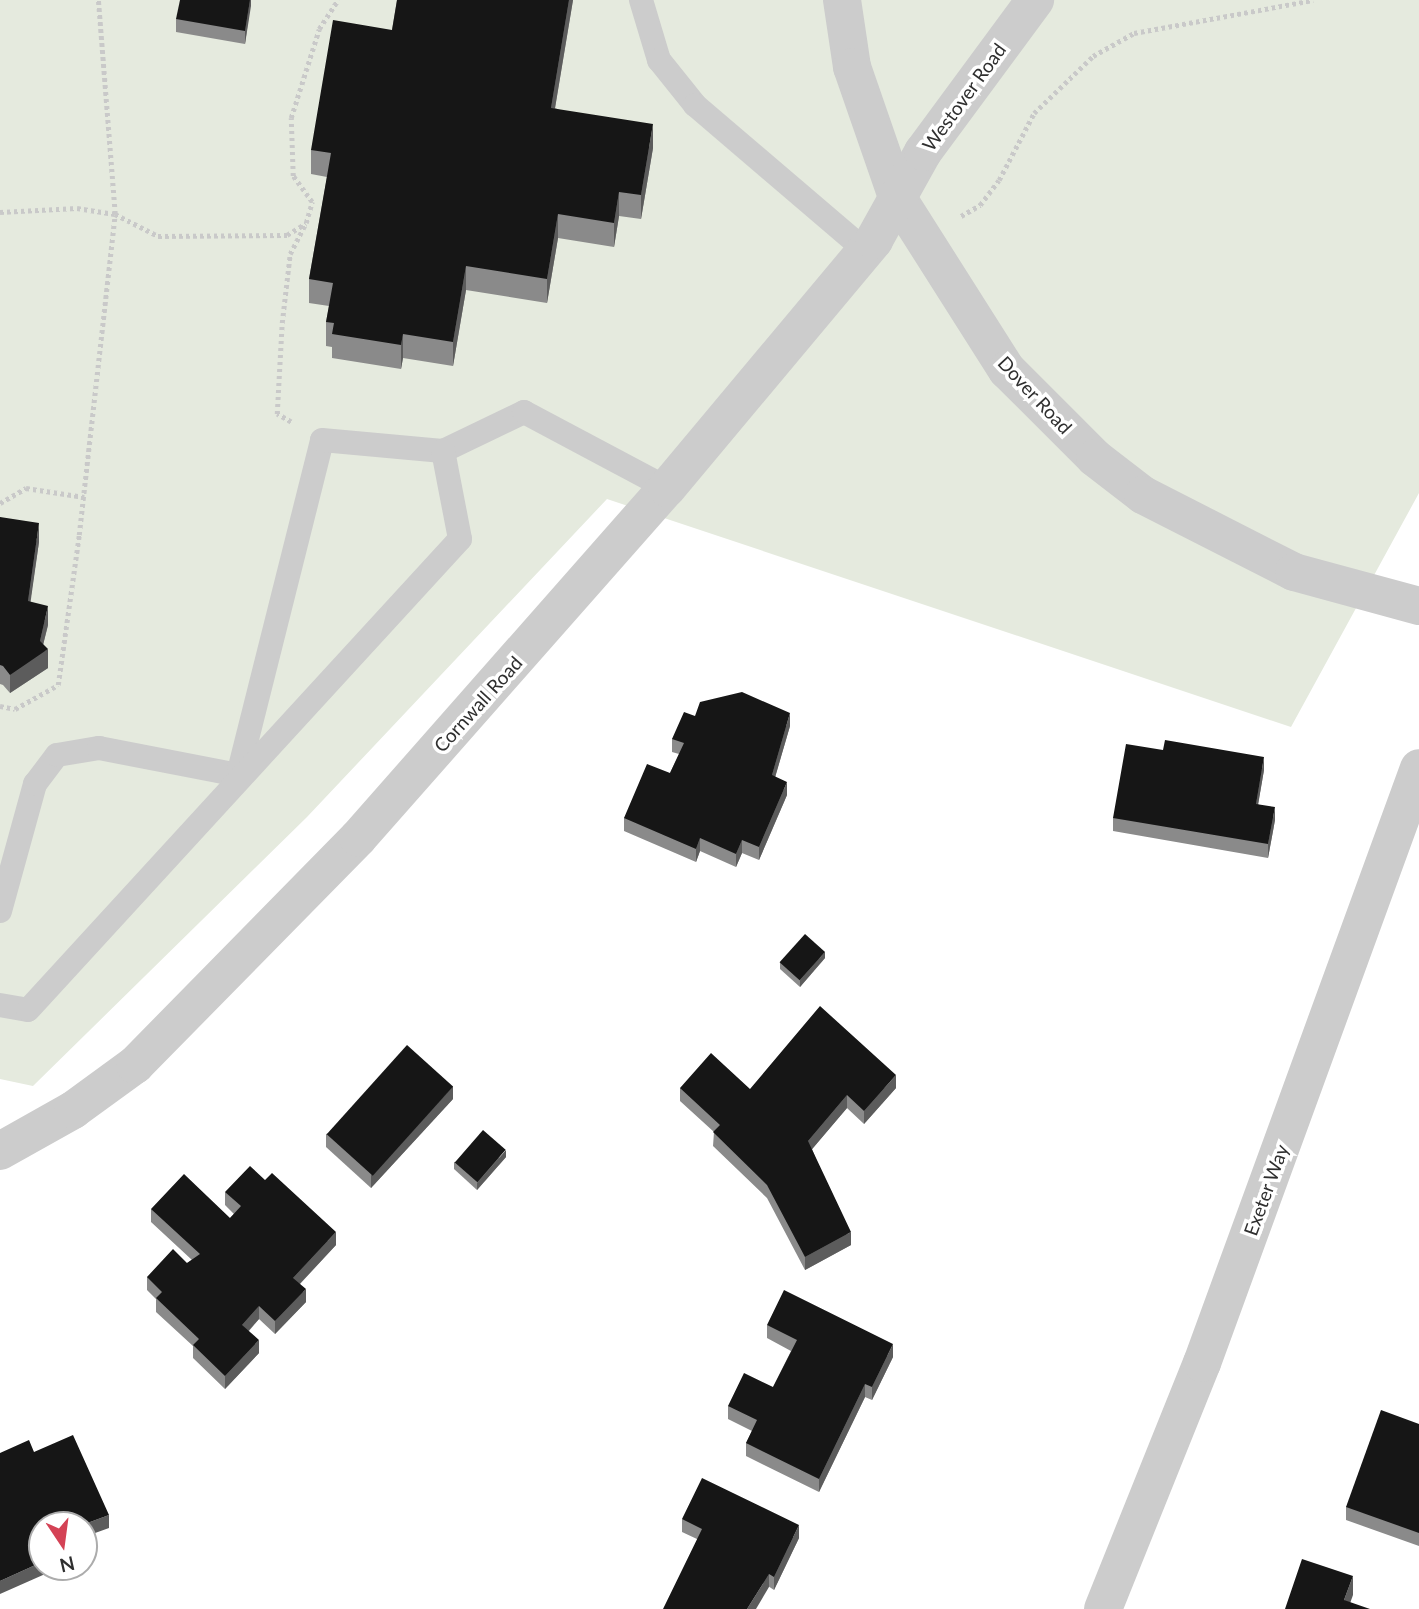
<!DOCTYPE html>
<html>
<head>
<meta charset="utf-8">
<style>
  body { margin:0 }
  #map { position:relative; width:1419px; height:1609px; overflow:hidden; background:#fff; font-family:Lato,sans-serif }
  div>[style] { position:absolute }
  .green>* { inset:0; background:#e5eade }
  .path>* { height:4.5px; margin-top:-2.25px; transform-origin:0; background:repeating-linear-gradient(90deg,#c9c9c9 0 3.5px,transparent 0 7px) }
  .lane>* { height:24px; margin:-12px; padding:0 12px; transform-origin:12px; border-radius:12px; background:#ccc }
  .street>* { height:38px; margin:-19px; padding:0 19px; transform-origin:19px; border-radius:19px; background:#ccc }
  .wall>* { inset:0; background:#8a8a8a }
  .shaded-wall>* { inset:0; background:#5c5c5c }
  .building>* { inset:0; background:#161616; transform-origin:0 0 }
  span { translate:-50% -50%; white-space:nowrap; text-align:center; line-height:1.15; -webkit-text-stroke:7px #fff; paint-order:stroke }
  .street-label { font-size:19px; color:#2f2f2f }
  .north { position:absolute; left:28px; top:1511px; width:70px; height:70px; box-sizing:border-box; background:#fff; border:2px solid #acacac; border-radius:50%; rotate:167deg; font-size:19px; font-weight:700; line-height:28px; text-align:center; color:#2f2f2f }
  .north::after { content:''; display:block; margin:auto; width:24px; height:32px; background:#d44255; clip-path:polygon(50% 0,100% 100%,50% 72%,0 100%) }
</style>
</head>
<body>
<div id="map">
  <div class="green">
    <i style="clip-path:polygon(0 0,1419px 0,1419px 493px,1291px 727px,607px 499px,307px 817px,33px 1086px,0 1079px)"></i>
  </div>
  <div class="path">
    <i style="left:0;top:212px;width:77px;rotate:-3deg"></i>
    <i style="left:77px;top:208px;width:38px;rotate:9deg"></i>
    <i style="left:115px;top:214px;width:48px;rotate:27.1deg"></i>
    <i style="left:158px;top:236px;width:129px;rotate:-0.4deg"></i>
    <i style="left:287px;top:235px;width:22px;rotate:-32deg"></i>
    <i style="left:306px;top:223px;width:22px;rotate:-74deg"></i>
    <i style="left:312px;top:202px;width:32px;rotate:-126deg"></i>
    <i style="left:293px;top:176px;width:58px;rotate:-92deg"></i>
    <i style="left:291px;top:118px;width:93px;rotate:-72.5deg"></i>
    <i style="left:319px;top:29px;width:35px;rotate:-57deg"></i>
    <i style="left:961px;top:216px;width:22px;rotate:-30deg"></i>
    <i style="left:980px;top:205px;width:31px;rotate:-53deg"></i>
    <i style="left:999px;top:180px;width:76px;rotate:-62.4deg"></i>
    <i style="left:1034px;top:113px;width:82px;rotate:-44deg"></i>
    <i style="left:1093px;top:56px;width:47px;rotate:-29.3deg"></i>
    <i style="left:1134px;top:33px;width:182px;rotate:-10.4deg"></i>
    <i style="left:291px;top:422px;width:16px;rotate:-150deg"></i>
    <i style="left:277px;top:414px;width:91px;rotate:-86.9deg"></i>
    <i style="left:282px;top:323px;width:69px;rotate:-83.4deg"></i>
    <i style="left:290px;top:254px;width:34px;rotate:-63deg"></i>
    <i style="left:0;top:503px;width:30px;rotate:-30deg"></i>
    <i style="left:26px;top:488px;width:59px;rotate:8.8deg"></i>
    <i style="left:0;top:706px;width:15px;rotate:11deg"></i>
    <i style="left:15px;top:709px;width:49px;rotate:-29.2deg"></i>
    <i style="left:58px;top:685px;width:151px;rotate:-82deg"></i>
    <i style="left:79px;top:535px;width:323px;rotate:-83.6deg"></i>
    <i style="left:115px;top:214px;width:215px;rotate:-94.5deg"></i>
  </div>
  <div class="lane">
    <i style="left:641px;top:0;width:63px;rotate:73.3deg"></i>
    <i style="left:659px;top:60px;width:58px;rotate:51.3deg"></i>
    <i style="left:695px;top:105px;width:223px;rotate:40.5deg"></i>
    <i style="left:0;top:911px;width:132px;rotate:-74.6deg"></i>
    <i style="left:35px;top:784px;width:36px;rotate:-53deg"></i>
    <i style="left:57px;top:755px;width:43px;rotate:-9.5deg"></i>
    <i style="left:99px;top:748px;width:142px;rotate:11deg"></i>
    <i style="left:238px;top:775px;width:345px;rotate:-75.9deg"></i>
    <i style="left:322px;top:440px;width:121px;rotate:5.2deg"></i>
    <i style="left:443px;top:451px;width:90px;rotate:-25.7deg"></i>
    <i style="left:524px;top:412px;width:162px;rotate:28deg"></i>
    <i style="left:0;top:1005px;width:28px;rotate:10deg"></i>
    <i style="left:28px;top:1010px;width:639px;rotate:-47.47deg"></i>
    <i style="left:460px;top:539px;width:90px;rotate:-100.9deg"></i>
  </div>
  <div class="street">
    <i style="left:842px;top:0;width:68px;rotate:81.5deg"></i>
    <i style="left:852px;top:67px;width:138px;rotate:70.9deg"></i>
    <i style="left:897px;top:197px;width:205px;rotate:57.6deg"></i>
    <i style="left:1007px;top:370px;width:124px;rotate:45deg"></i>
    <i style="left:1095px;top:458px;width:61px;rotate:37.6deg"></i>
    <i style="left:1143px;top:495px;width:169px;rotate:27deg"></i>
    <i style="left:1294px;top:572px;width:130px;rotate:15.2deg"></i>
    <i style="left:0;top:1151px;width:84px;rotate:-29.3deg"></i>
    <i style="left:73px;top:1110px;width:77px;rotate:-36deg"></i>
    <i style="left:135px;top:1065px;width:318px;rotate:-45.5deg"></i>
    <i style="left:358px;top:838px;width:467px;rotate:-48.6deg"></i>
    <i style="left:667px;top:488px;width:323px;rotate:-50.1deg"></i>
    <i style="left:874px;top:240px;width:101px;rotate:-60.9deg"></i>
    <i style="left:923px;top:152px;width:189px;rotate:-53.6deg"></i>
    <i style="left:1103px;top:1609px;width:265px;rotate:-68.1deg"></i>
    <i style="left:1202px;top:1363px;width:633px;rotate:-69.96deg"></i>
  </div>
  <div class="wall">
    <i style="clip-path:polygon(251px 0,245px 44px,176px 32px,176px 19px)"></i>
    <i style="clip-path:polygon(397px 0,573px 0,555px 108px,653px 148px,641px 219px,619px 216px,614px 247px,558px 238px,547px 303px,466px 290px,453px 366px,403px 358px,401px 369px,332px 358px,332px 347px,326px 346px,326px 322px,329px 306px,309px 303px,309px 279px,327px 177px,311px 174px,311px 150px,392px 30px)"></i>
    <i style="clip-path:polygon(0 517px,39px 542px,30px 602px,48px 625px,43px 645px,48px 668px,10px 693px,3px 685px,0 684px)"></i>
    <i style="clip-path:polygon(695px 716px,790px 726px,775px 777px,787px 795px,759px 860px,742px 853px,736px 867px,700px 851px,696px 862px,624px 831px,624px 818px,670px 773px,679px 754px,672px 752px,672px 739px)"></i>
    <i style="clip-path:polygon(1163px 750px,1264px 770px,1258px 804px,1275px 820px,1268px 858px,1113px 831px,1113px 818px)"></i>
    <i style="clip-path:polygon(825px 958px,800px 987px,780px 969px,780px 963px)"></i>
    <i style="clip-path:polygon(680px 1088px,750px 1089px,896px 1088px,864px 1124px,847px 1108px,812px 1149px,851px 1245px,805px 1270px,767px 1198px,713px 1146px,714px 1132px,680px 1101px)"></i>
    <i style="clip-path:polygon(453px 1099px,371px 1188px,326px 1147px,326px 1134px)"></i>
    <i style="clip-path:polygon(506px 1157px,477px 1190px,454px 1169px,454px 1162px)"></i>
    <i style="clip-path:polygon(225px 1192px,336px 1245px,300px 1284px,306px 1302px,275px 1334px,259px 1319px,249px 1331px,259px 1353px,225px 1389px,193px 1358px,193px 1346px,156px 1312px,156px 1299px,147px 1290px,147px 1277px,187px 1263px,192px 1260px,151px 1222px,151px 1209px,230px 1218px,234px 1214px,225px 1205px)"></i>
    <i style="clip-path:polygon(767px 1325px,893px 1357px,872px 1400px,865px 1397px,819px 1492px,746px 1456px,746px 1443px,752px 1431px,728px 1419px,728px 1406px,773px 1387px,791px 1351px,767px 1338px)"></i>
    <i style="clip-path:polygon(1419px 1424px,1419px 1546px,1346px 1520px,1346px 1507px)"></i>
    <i style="clip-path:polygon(682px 1519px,799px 1538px,774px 1590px,697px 1539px,682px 1532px)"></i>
  </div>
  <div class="shaded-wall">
    <i style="clip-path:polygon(250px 0,251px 0,251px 6px,245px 44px,245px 31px)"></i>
    <i style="clip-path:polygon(569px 0,573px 0,551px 132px,551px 108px)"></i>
    <i style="clip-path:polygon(653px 124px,653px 148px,641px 219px,641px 195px)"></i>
    <i style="clip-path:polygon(619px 192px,619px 216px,614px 247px,614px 223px)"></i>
    <i style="clip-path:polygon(558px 214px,558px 238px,547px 303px,547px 279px)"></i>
    <i style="clip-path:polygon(466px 266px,466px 290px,453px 366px,453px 342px)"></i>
    <i style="clip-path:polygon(403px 334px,403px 358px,401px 369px,401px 345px)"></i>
    <i style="clip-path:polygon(39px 523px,39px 542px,28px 620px,28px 601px)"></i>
    <i style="clip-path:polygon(48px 606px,48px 625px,41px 653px,48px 649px,48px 668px,10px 693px,10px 675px,40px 641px)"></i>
    <i style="clip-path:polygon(790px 713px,790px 726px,772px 788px,772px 775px)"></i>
    <i style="clip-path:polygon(1264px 757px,1264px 770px,1256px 817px,1256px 804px)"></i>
    <i style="clip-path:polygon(787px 782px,787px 795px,759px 860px,759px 847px)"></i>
    <i style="clip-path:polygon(1275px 807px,1275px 820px,1268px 858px,1268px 844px)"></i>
    <i style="clip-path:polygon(700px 838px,700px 851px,696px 862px,696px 849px)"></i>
    <i style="clip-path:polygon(742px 840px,742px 853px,736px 867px,736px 854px)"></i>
    <i style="clip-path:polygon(825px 952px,825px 958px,800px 987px,800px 980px)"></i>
    <i style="clip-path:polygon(896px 1075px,896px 1088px,864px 1124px,864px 1111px)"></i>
    <i style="clip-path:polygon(453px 1086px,453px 1099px,371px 1188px,371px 1175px)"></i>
    <i style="clip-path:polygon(847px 1095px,847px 1108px,808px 1154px,808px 1141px)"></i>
    <i style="clip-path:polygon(506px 1150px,506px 1157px,477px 1190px,477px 1183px)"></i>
    <i style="clip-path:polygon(336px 1232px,336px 1245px,293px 1291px,293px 1278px)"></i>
    <i style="clip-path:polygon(851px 1232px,851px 1245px,805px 1270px,805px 1257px)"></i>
    <i style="clip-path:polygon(306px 1289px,306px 1302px,275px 1334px,275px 1321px)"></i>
    <i style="clip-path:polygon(259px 1306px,259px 1319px,242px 1338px,242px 1325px)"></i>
    <i style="clip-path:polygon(259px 1340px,259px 1353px,225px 1389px,225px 1376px)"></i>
    <i style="clip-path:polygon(893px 1344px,893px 1357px,872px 1400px,872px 1387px)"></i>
    <i style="clip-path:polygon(865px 1384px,865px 1397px,819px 1492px,819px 1479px)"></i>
    <i style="clip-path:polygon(109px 1515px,109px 1528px,84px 1537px,84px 1525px,82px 1525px)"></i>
    <i style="clip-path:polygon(799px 1525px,799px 1538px,774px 1590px,774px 1577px)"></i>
    <i style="clip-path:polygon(42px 1562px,42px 1567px,61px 1567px,0 1594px,0 1581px)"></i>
    <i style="clip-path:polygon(769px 1574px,769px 1587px,756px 1609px,747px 1609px)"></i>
    <i style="clip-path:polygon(1353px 1576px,1353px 1595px,1348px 1609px,1344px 1600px)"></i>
  </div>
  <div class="building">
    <i style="clip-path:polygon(180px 0,250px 0,245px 31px,176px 19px)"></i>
    <i style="clip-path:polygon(397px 0,569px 0,551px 108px,653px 124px,641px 195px,619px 192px,614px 223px,558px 214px,547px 279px,466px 266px,453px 342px,403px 334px,401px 345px,332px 334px,334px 323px,326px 322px,333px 283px,309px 279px,331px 153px,311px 150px,333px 20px,392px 30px)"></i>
    <i style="clip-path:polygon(0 517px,39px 523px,28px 601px,48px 606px,40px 641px,48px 649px,10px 675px,3px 666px,0 665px)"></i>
    <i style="clip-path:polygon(742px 692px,790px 713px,772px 775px,787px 782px,759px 847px,742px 840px,736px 854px,700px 838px,696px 849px,624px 818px,647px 764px,670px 773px,684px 743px,672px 739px,684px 712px,695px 716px,700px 702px)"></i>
    <i style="clip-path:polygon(1165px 740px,1264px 757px,1256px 804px,1275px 807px,1268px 844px,1113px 818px,1126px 744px,1163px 750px)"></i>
    <i style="left:805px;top:934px;width:27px;height:38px;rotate:42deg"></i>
    <i style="clip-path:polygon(820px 1006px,896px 1075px,864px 1111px,847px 1095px,808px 1141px,851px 1232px,805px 1257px,767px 1185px,713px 1132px,720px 1125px,680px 1088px,711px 1053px,750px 1089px)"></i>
    <i style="left:407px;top:1045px;width:62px;height:120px;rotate:42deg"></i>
    <i style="left:483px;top:1130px;width:30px;height:43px;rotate:41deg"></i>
    <i style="clip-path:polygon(250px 1166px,265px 1180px,272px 1173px,336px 1232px,293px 1278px,306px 1289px,275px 1321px,259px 1306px,242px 1325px,259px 1340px,225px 1376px,193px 1345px,199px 1339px,156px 1298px,162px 1292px,147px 1277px,173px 1249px,187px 1263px,200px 1254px,151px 1209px,184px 1174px,230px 1218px,241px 1206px,225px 1192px)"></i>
    <i style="clip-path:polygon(784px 1290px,893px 1344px,872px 1387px,865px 1384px,819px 1479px,746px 1443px,757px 1420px,728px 1406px,744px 1373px,773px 1387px,797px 1340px,767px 1325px)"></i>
    <i style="clip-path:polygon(1381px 1410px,1419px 1424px,1419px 1533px,1346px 1507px)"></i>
    <i style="clip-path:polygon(73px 1435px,109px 1515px,82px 1525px,42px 1525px,42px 1562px,0 1581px,0 1453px,29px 1440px,34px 1452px)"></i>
    <i style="clip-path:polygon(702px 1478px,799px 1525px,774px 1577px,769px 1574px,747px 1609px,663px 1609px,702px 1529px,682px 1519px)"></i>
    <i style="clip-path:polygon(1302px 1559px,1353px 1576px,1344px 1600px,1370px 1609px,1285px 1609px)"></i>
  </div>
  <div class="street-label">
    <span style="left:964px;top:97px;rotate:-54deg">Westover Road</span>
    <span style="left:1035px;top:395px;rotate:47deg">Dover Road</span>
    <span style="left:478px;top:704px;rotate:-48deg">Cornwall Road</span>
    <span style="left:1266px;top:1190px;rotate:-70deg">Exeter Way</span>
  </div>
  <div class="north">N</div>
</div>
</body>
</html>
